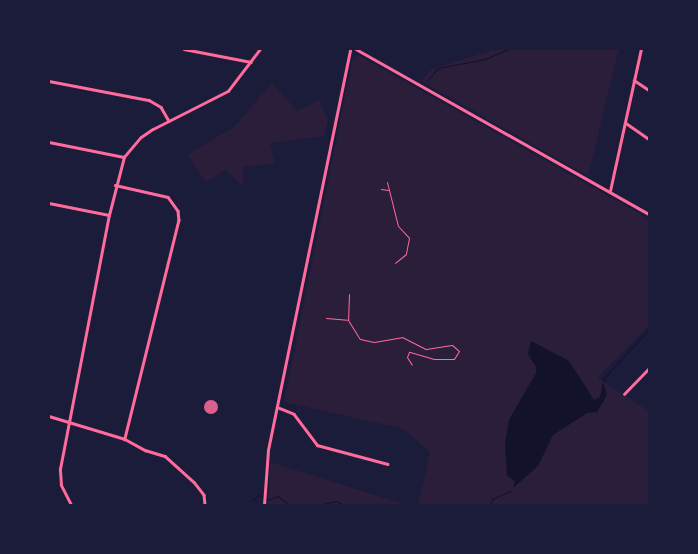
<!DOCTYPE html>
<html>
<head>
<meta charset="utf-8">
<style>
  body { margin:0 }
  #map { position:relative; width:698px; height:554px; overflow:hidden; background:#1b1b3a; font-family:"Alegreya Sans",sans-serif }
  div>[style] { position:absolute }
  .green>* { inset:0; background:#2a1e3b }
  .water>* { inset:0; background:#12122b }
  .stream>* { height:1px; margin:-0.5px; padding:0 0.5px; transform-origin:0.5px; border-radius:0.5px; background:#12122b }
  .building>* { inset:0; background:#dd5f8e }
  .round { border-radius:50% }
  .path>* { height:1px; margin:-0.5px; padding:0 0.5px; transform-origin:0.5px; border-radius:0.5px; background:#ff6b9d }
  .minor>* { height:2.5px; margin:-1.25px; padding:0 1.25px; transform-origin:1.25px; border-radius:1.25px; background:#ff6b9d }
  span { translate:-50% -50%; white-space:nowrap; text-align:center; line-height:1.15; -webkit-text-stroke:4px #1b1b3a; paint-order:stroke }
  .frame { position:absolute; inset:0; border:50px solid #1b1b3a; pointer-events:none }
</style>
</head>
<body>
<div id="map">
  <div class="green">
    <i style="clip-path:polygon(496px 49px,619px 49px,588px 176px,421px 81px,432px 69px)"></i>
    <i style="clip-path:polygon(358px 55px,649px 219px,649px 325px,598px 378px,649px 411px,649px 505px,418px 505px,430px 452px,404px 429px,284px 402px,352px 61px)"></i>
    <i style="clip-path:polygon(272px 83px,297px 111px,319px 100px,328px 120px,324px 136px,270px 143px,275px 163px,243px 167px,243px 186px,225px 170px,206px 182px,187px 155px,234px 127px)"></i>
    <i style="clip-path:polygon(270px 462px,407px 505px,268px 505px)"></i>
  </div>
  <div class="water">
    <i style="clip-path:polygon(531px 341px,569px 361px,594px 400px,600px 397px,603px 382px,607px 395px,597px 412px,587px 413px,553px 435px,538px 466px,513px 488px,515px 481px,507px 476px,505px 444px,509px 420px,536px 373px,536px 367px,528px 354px)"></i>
  </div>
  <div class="stream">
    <i style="left:427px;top:81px;width:17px;rotate:-50deg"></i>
    <i style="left:438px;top:68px;width:48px;rotate:-10.8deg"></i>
    <i style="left:485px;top:59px;width:25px;rotate:-23deg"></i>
    <i style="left:604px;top:382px;width:3px;rotate:-108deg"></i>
    <i style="left:603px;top:379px;width:68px;rotate:-47.4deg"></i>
    <i style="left:252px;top:500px;width:9px;rotate:-36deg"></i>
    <i style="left:259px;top:495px;width:9px;rotate:32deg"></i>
    <i style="left:267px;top:500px;width:12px;rotate:-20deg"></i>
    <i style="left:278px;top:496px;width:14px;rotate:39deg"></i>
    <i style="left:318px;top:505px;width:19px;rotate:-12deg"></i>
    <i style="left:337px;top:501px;width:7px;rotate:34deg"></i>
    <i style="left:490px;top:505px;width:6px;rotate:-72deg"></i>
    <i style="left:492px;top:499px;width:20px;rotate:-24deg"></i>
  </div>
  <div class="building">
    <i class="round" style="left:204px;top:400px;width:14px;height:14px"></i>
  </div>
  <div class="path">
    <i style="left:387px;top:182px;width:45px;rotate:76deg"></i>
    <i style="left:398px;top:226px;width:16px;rotate:47deg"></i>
    <i style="left:409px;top:238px;width:16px;rotate:101deg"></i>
    <i style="left:406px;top:254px;width:14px;rotate:141deg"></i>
    <i style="left:381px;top:189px;width:7px;rotate:8deg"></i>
    <i style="left:349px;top:294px;width:26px;rotate:92deg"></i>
    <i style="left:348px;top:320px;width:22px;rotate:58deg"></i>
    <i style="left:360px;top:339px;width:14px;rotate:12deg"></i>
    <i style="left:374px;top:342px;width:28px;rotate:-10deg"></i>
    <i style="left:402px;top:337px;width:27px;rotate:27deg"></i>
    <i style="left:426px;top:349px;width:26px;rotate:-9deg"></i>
    <i style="left:452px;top:345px;width:9px;rotate:41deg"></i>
    <i style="left:459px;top:351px;width:9px;rotate:122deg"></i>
    <i style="left:454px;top:359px;width:20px;rotate:180deg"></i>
    <i style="left:434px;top:359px;width:26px;rotate:-164deg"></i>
    <i style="left:409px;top:352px;width:5px;rotate:112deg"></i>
    <i style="left:407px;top:357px;width:9px;rotate:58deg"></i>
    <i style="left:326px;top:318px;width:21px;rotate:5deg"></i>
  </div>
  <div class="minor">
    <i style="left:184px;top:49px;width:68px;rotate:11deg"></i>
    <i style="left:356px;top:49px;width:336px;rotate:29.4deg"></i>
    <i style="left:634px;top:80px;width:18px;rotate:34deg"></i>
    <i style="left:49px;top:81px;width:102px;rotate:10.8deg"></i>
    <i style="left:149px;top:100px;width:14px;rotate:30deg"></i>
    <i style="left:161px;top:107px;width:16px;rotate:60deg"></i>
    <i style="left:626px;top:123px;width:28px;rotate:35deg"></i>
    <i style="left:49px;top:142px;width:76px;rotate:11.3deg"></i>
    <i style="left:115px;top:185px;width:54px;rotate:12.8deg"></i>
    <i style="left:168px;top:197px;width:17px;rotate:54deg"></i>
    <i style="left:178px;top:211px;width:9px;rotate:84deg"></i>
    <i style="left:179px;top:220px;width:226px;rotate:103.9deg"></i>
    <i style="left:610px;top:191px;width:145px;rotate:-77.7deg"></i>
    <i style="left:49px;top:203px;width:61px;rotate:11.3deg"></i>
    <i style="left:624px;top:394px;width:36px;rotate:-46deg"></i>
    <i style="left:277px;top:407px;width:18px;rotate:22deg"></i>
    <i style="left:294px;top:414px;width:39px;rotate:53deg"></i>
    <i style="left:317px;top:445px;width:73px;rotate:15deg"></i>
    <i style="left:49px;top:416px;width:79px;rotate:16.8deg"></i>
    <i style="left:125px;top:439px;width:23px;rotate:29deg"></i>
    <i style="left:145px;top:450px;width:21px;rotate:17deg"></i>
    <i style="left:165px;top:456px;width:39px;rotate:42deg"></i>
    <i style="left:194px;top:482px;width:16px;rotate:52deg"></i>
    <i style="left:204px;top:495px;width:10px;rotate:84deg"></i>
    <i style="left:71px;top:505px;width:22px;rotate:-117deg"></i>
    <i style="left:61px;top:485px;width:16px;rotate:-94deg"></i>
    <i style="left:60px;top:469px;width:259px;rotate:-79.1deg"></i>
    <i style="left:109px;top:215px;width:60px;rotate:-75.5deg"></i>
    <i style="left:124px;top:157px;width:26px;rotate:-50deg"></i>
    <i style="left:141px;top:137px;width:14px;rotate:-34deg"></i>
    <i style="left:153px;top:129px;width:84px;rotate:-26.9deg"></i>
    <i style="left:228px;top:91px;width:53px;rotate:-52.7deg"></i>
    <i style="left:264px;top:505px;width:55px;rotate:-85.8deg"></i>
    <i style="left:268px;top:450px;width:409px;rotate:-78.4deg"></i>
  </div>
  <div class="frame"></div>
</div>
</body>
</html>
